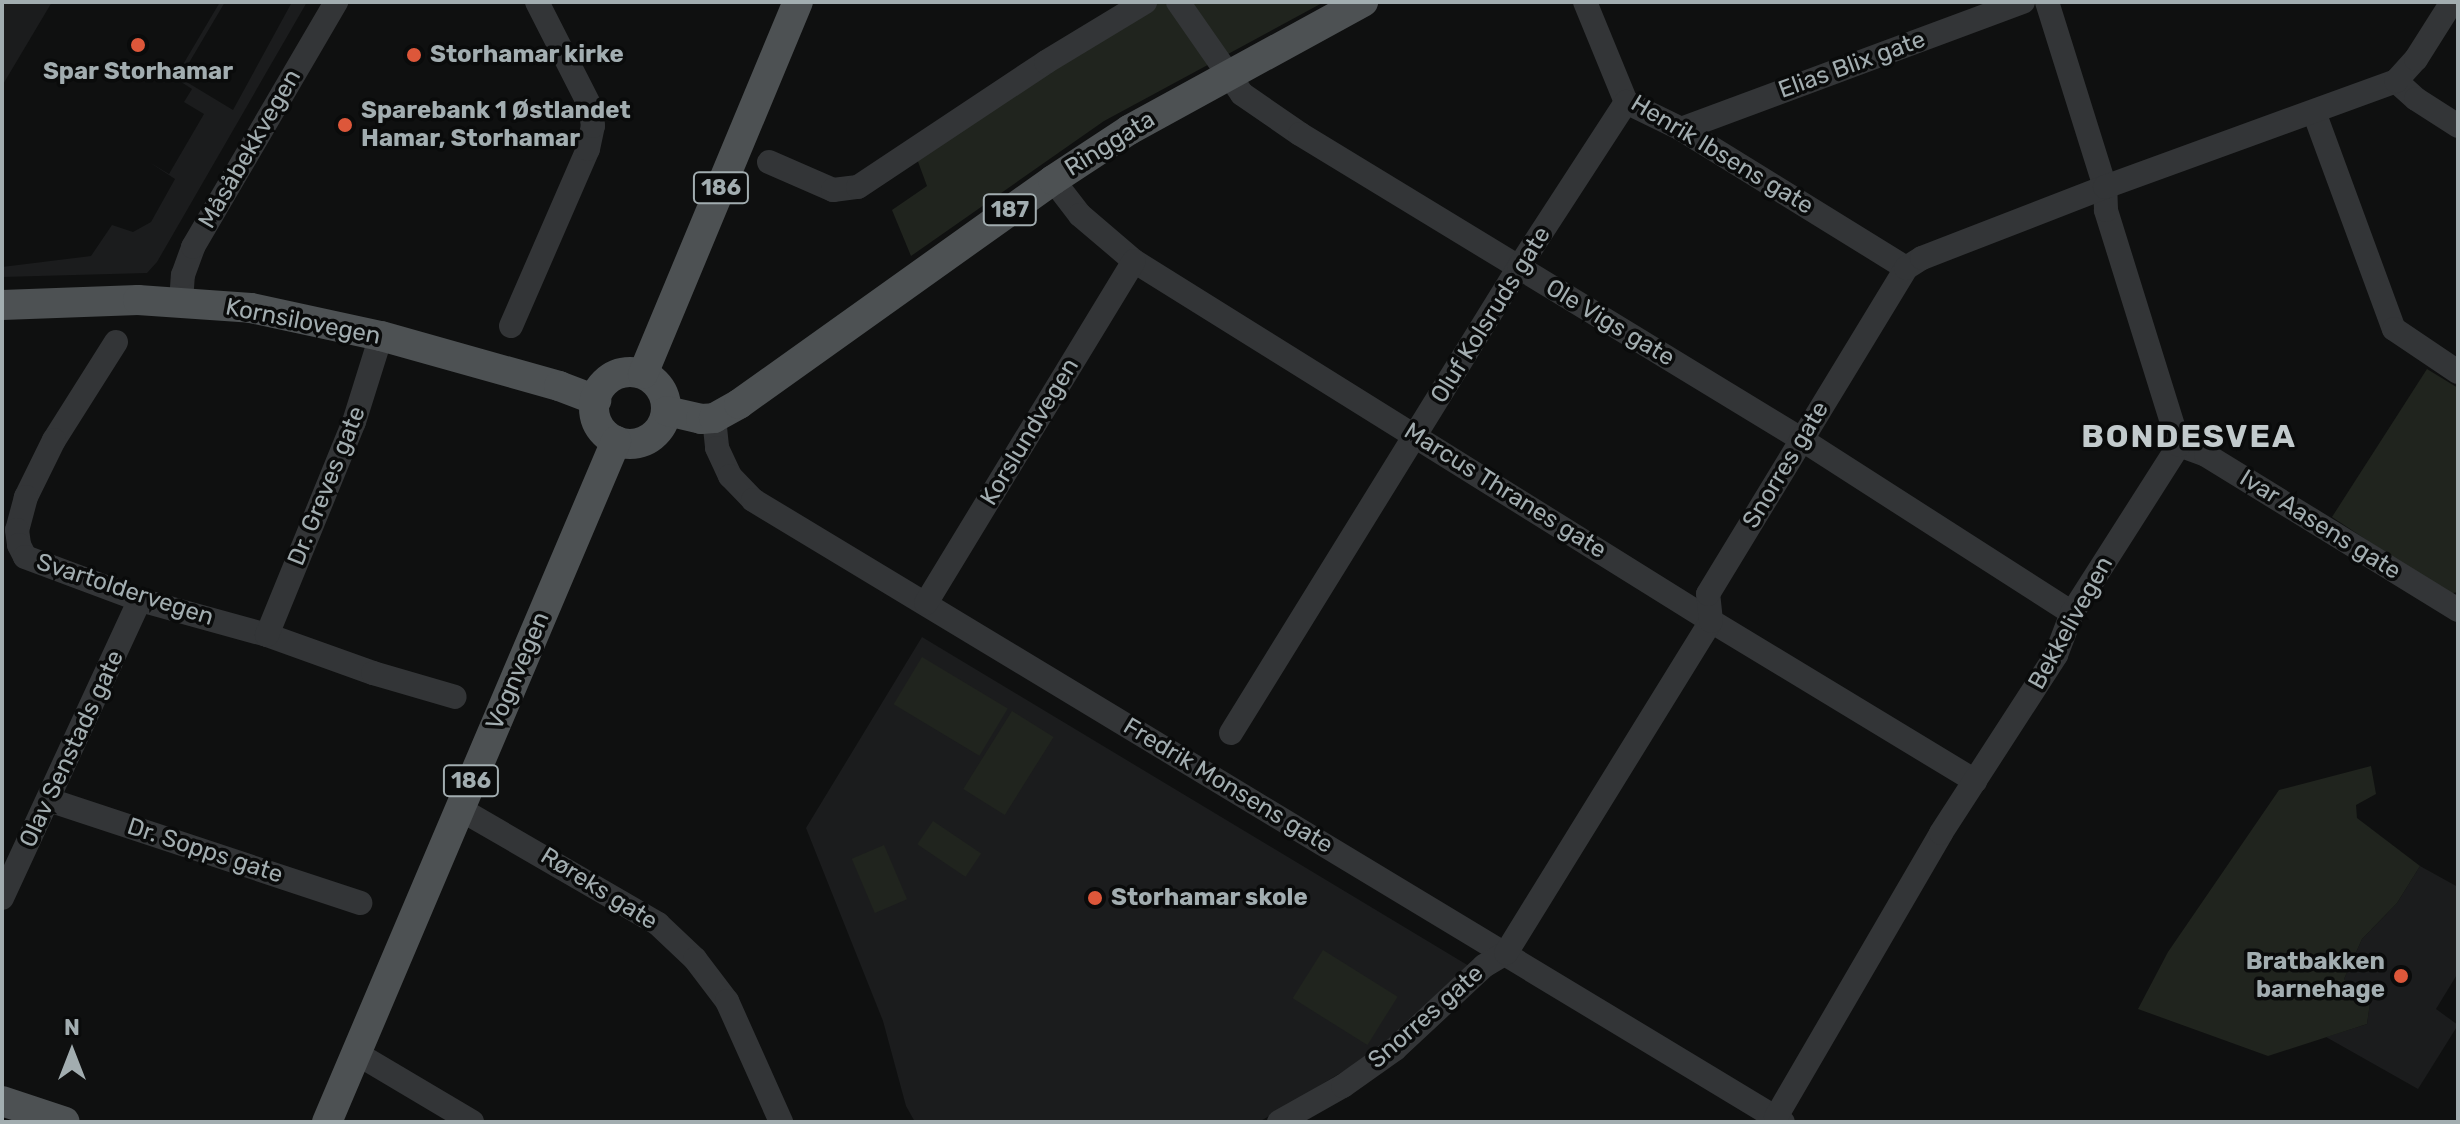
<!DOCTYPE html>
<html>
<head>
<meta charset="utf-8">
<style>
  body { margin:0 }
  #map { position:relative; width:2460px; height:1124px; overflow:hidden; background:#0f1010; font-family:Rubik,sans-serif }
  div>[style] { position:absolute }
  .built>* { inset:0; background:#1b1c1d }
  .green>* { inset:0; background:#20241e; transform-origin:0 0 }
  .minor>* { height:24px; margin:-12px; padding:0 12px; transform-origin:12px; border-radius:12px; background:#333537 }
  .major>* { height:30px; margin:-15px; padding:0 15px; transform-origin:15px; border-radius:15px; background:#4d5153 }
  .major>.ring { margin:-15px; padding:0; box-sizing:content-box; background:none; border:30px solid #4d5153; border-radius:50% }
  .dots>* { width:22px; height:22px; translate:-50% -50%; box-sizing:border-box; border:4px solid #0a0b0b; border-radius:50% }
  span { translate:-50% -50%; white-space:nowrap; text-align:center; line-height:1.15; -webkit-text-stroke:7px #0a0b0b; paint-order:stroke }
  .shield-label span { padding:2px 6px; background:#0a0b0b; border:2px solid; border-radius:6px; -webkit-text-stroke-width:0 }
  .shield-label { font-size:22px; color:#a2adb0; font-weight:700 }
  .poi-label { font-size:24px; color:#a2adb0; font-weight:700 }
  .left { translate:0 -50%; text-align:left }
  .right { translate:-100% -50%; text-align:right }
  .street-label { font-size:24px; color:#a2adb0 }
  .district-label { font-size:32px; color:#c2cacc; font-weight:700; letter-spacing:2px }
  .frame { position:absolute; inset:0; border:4px solid #a2adb0; pointer-events:none }
  .north { position:absolute; left:32px; top:1012px; width:80px; height:80px; -webkit-text-stroke:6px #0a0b0b; paint-order:stroke; rotate:0deg; font-size:22px; font-weight:700; line-height:32px; text-align:center; color:#a2adb0 }
  .north::after { content:''; display:block; margin:auto; width:28px; height:36px; background:#a2adb0; clip-path:polygon(50% 0,100% 100%,50% 72%,0 100%) }
</style>
</head>
<body>
<div id="map">
  <div class="built">
    <i style="clip-path:polygon(2px 2px,52px 2px,2px 86px)"></i>
    <i style="clip-path:polygon(220px 2px,225px 2px,180px 78px,233px 110px,292px 2px,307px 2px,157px 262px,147px 273px,2px 277px,2px 267px,91px 256px,112px 225px,133px 232px,151px 222px,175px 179px,149px 162px,169px 174px,204px 114px,184px 102px,192px 89px,175px 78px)"></i>
    <i style="clip-path:polygon(922px 637px,1474px 969px,1392px 1042px,1259px 1122px,915px 1122px,906px 1106px,883px 1021px,806px 828px)"></i>
    <i style="clip-path:polygon(2420px 866px,2458px 887px,2458px 973px,2436px 1009px,2458px 1025px,2418px 1089px,2326px 1037px,2367px 1024px,2370px 1002px,2344px 979px,2362px 939px,2397px 903px)"></i>
  </div>
  <div class="green">
    <i style="clip-path:polygon(1154px 2px,1324px 2px,1104px 121px,911px 256px,892px 210px,927px 186px,917px 159px)"></i>
    <i style="clip-path:polygon(2427px 369px,2458px 388px,2458px 592px,2448px 594px,2332px 517px)"></i>
    <i style="left:922px;top:657px;width:100px;height:55px;rotate:31deg"></i>
    <i style="left:1012px;top:711px;width:49px;height:92px;rotate:32deg"></i>
    <i style="clip-path:polygon(2371px 766px,2376px 794px,2356px 805px,2357px 818px,2420px 866px,2397px 903px,2362px 939px,2344px 979px,2370px 1003px,2367px 1024px,2268px 1056px,2138px 1009px,2168px 952px,2279px 790px)"></i>
    <i style="left:933px;top:821px;width:58px;height:28px;rotate:34deg"></i>
    <i style="left:884px;top:845px;width:59px;height:35px;rotate:67deg"></i>
    <i style="left:1323px;top:950px;width:88px;height:57px;rotate:32deg"></i>
  </div>
  <div class="minor">
    <i style="left:1178px;top:2px;width:112px;rotate:55.2deg"></i>
    <i style="left:1242px;top:94px;width:70px;rotate:34.6deg"></i>
    <i style="left:1300px;top:134px;width:587px;rotate:31.33deg"></i>
    <i style="left:1801px;top:439px;width:322px;rotate:32.7deg"></i>
    <i style="left:1585px;top:2px;width:108px;rotate:67.7deg"></i>
    <i style="left:1626px;top:102px;width:61px;rotate:26.1deg"></i>
    <i style="left:1681px;top:129px;width:264px;rotate:31.7deg"></i>
    <i style="left:2396px;top:81px;width:27px;rotate:42deg"></i>
    <i style="left:2416px;top:99px;width:50px;rotate:32.7deg"></i>
    <i style="left:2314px;top:112px;width:231px;rotate:69.8deg"></i>
    <i style="left:2394px;top:329px;width:77px;rotate:33.9deg"></i>
    <i style="left:1681px;top:129px;width:365px;rotate:-20.4deg"></i>
    <i style="left:769px;top:162px;width:70px;rotate:23.6deg"></i>
    <i style="left:833px;top:190px;width:25px;rotate:-7deg"></i>
    <i style="left:858px;top:187px;width:226px;rotate:-33.6deg"></i>
    <i style="left:1046px;top:62px;width:116px;rotate:-31.2deg"></i>
    <i style="left:1053px;top:180px;width:44px;rotate:52.4deg"></i>
    <i style="left:1080px;top:215px;width:71px;rotate:40.4deg"></i>
    <i style="left:1134px;top:261px;width:680px;rotate:31.96deg"></i>
    <i style="left:1711px;top:621px;width:309px;rotate:31.2deg"></i>
    <i style="left:181px;top:302px;width:27px;rotate:-86deg"></i>
    <i style="left:183px;top:275px;width:30px;rotate:-70deg"></i>
    <i style="left:193px;top:247px;width:284px;rotate:-59.7deg"></i>
    <i style="left:511px;top:326px;width:193px;rotate:-66.5deg"></i>
    <i style="left:588px;top:149px;width:24px;rotate:-78deg"></i>
    <i style="left:593px;top:126px;width:20px;rotate:-99deg"></i>
    <i style="left:590px;top:106px;width:117px;rotate:-117deg"></i>
    <i style="left:116px;top:342px;width:116px;rotate:122.3deg"></i>
    <i style="left:54px;top:440px;width:64px;rotate:116.2deg"></i>
    <i style="left:26px;top:497px;width:34px;rotate:105deg"></i>
    <i style="left:17px;top:530px;width:15px;rotate:82deg"></i>
    <i style="left:19px;top:545px;width:13px;rotate:63deg"></i>
    <i style="left:25px;top:557px;width:123px;rotate:20.5deg"></i>
    <i style="left:140px;top:600px;width:132px;rotate:15.4deg"></i>
    <i style="left:267px;top:635px;width:113px;rotate:19.7deg"></i>
    <i style="left:373px;top:673px;width:85px;rotate:16.3deg"></i>
    <i style="left:714px;top:418px;width:30px;rotate:84deg"></i>
    <i style="left:717px;top:448px;width:31px;rotate:65deg"></i>
    <i style="left:730px;top:476px;width:33px;rotate:46deg"></i>
    <i style="left:753px;top:500px;width:1203px;rotate:31.13deg"></i>
    <i style="left:2179px;top:445px;width:29px;rotate:20deg"></i>
    <i style="left:2206px;top:455px;width:296px;rotate:31.6deg"></i>
    <i style="left:926px;top:603px;width:400px;rotate:-58.7deg"></i>
    <i style="left:267px;top:635px;width:230px;rotate:-67.8deg"></i>
    <i style="left:354px;top:422px;width:90px;rotate:-72.6deg"></i>
    <i style="left:1231px;top:733px;width:548px;rotate:-58.28deg"></i>
    <i style="left:1519px;top:267px;width:197px;rotate:-57deg"></i>
    <i style="left:49px;top:800px;width:328px;rotate:18.3deg"></i>
    <i style="left:460px;top:809px;width:229px;rotate:30.1deg"></i>
    <i style="left:658px;top:924px;width:51px;rotate:43.4deg"></i>
    <i style="left:695px;top:959px;width:53px;rotate:52.7deg"></i>
    <i style="left:727px;top:1001px;width:133px;rotate:65.9deg"></i>
    <i style="left:2px;top:898px;width:328px;rotate:-65.2deg"></i>
    <i style="left:356px;top:1053px;width:135px;rotate:30.7deg"></i>
    <i style="left:1776px;top:1117px;width:328px;rotate:-59.8deg"></i>
    <i style="left:1941px;top:833px;width:212px;rotate:-57.1deg"></i>
    <i style="left:2056px;top:655px;width:45px;rotate:-69.1deg"></i>
    <i style="left:2072px;top:613px;width:199px;rotate:-57.5deg"></i>
    <i style="left:2179px;top:445px;width:246px;rotate:-107.3deg"></i>
    <i style="left:2106px;top:210px;width:23px;rotate:-92deg"></i>
    <i style="left:2105px;top:187px;width:194px;rotate:-107.4deg"></i>
    <i style="left:1279px;top:1122px;width:73px;rotate:-29.4deg"></i>
    <i style="left:1343px;top:1086px;width:64px;rotate:-35.4deg"></i>
    <i style="left:1395px;top:1049px;width:122px;rotate:-43deg"></i>
    <i style="left:1484px;top:966px;width:26px;rotate:-31deg"></i>
    <i style="left:1506px;top:953px;width:390px;rotate:-58.3deg"></i>
    <i style="left:1711px;top:621px;width:27px;rotate:-96deg"></i>
    <i style="left:1708px;top:594px;width:381px;rotate:-58.7deg"></i>
    <i style="left:1906px;top:268px;width:19px;rotate:-32deg"></i>
    <i style="left:1922px;top:258px;width:196px;rotate:-21.2deg"></i>
    <i style="left:2105px;top:187px;width:310px;rotate:-20deg"></i>
    <i style="left:2396px;top:81px;width:30px;rotate:-48deg"></i>
    <i style="left:2416px;top:59px;width:67px;rotate:-57.7deg"></i>
  </div>
  <div class="major">
    <i style="left:2px;top:305px;width:136px;rotate:-2.1deg"></i>
    <i style="left:138px;top:300px;width:113px;rotate:4deg"></i>
    <i style="left:251px;top:308px;width:133px;rotate:12.2deg"></i>
    <i style="left:381px;top:336px;width:185px;rotate:15.7deg"></i>
    <i style="left:559px;top:386px;width:40px;rotate:21deg"></i>
    <i class="ring" style="left:594px;top:372px;width:42px;height:42px"></i>
    <i style="left:643px;top:374px;width:403px;rotate:-67.4deg"></i>
    <i style="left:667px;top:411px;width:35px;rotate:13deg"></i>
    <i style="left:701px;top:419px;width:13px;rotate:-4deg"></i>
    <i style="left:714px;top:418px;width:29px;rotate:-29deg"></i>
    <i style="left:739px;top:404px;width:386px;rotate:-35.5deg"></i>
    <i style="left:1053px;top:180px;width:91px;rotate:-33.3deg"></i>
    <i style="left:1129px;top:130px;width:267px;rotate:-28.7deg"></i>
    <i style="left:2px;top:1101px;width:66px;rotate:18.4deg"></i>
    <i style="left:327px;top:1122px;width:740px;rotate:-67deg"></i>
  </div>
  <div class="dots">
    <i style="left:138px;top:45px;background:#dd573a"></i>
    <i style="left:414px;top:55px;background:#dd573a"></i>
    <i style="left:345px;top:125px;background:#dd573a"></i>
    <i style="left:1095px;top:898px;background:#dd573a"></i>
    <i style="left:2401px;top:976px;background:#dd573a"></i>
  </div>
  <div class="shield-label">
    <span style="left:721px;top:188px">186</span>
    <span style="left:1010px;top:210px">187</span>
    <span style="left:471px;top:781px">186</span>
  </div>
  <div class="poi-label">
    <span class="left" style="left:430px;top:55px">Storhamar kirke</span>
    <span style="left:138px;top:72px">Spar Storhamar</span>
    <span class="left" style="left:361px;top:125px">Sparebank 1 Østlandet<br>Hamar, Storhamar</span>
    <span class="left" style="left:1111px;top:898px">Storhamar skole</span>
    <span class="right" style="left:2385px;top:976px">Bratbakken<br>barnehage</span>
  </div>
  <div class="street-label">
    <span style="left:1852px;top:65px;rotate:-20deg">Elias Blix gate</span>
    <span style="left:1110px;top:144px;rotate:-32deg">Ringgata</span>
    <span style="left:250px;top:149px;rotate:-60deg">Måsåbekkvegen</span>
    <span style="left:1722px;top:155px;rotate:31deg">Henrik Ibsens gate</span>
    <span style="left:1491px;top:315px;rotate:-58deg">Oluf Kolsruds gate</span>
    <span style="left:303px;top:322px;rotate:11deg">Kornsilovegen</span>
    <span style="left:1610px;top:323px;rotate:31deg">Ole Vigs gate</span>
    <span style="left:1030px;top:432px;rotate:-59deg">Korslundvegen</span>
    <span style="left:1786px;top:465px;rotate:-59deg">Snorres gate</span>
    <span style="left:327px;top:486px;rotate:-68deg">Dr. Greves gate</span>
    <span style="left:1505px;top:491px;rotate:32deg">Marcus Thranes gate</span>
    <span style="left:2320px;top:525px;rotate:32deg">Ivar Aasens gate</span>
    <span style="left:125px;top:590px;rotate:18deg">Svartoldervegen</span>
    <span style="left:2071px;top:623px;rotate:-61deg">Bekkelivegen</span>
    <span style="left:518px;top:671px;rotate:-67deg">Vognvegen</span>
    <span style="left:72px;top:749px;rotate:-65deg">Olav Senstads gate</span>
    <span style="left:1228px;top:786px;rotate:31deg">Fredrik Monsens gate</span>
    <span style="left:205px;top:851px;rotate:18deg">Dr. Sopps gate</span>
    <span style="left:599px;top:889px;rotate:32deg">Røreks gate</span>
    <span style="left:1426px;top:1017px;rotate:-41deg">Snorres gate</span>
  </div>
  <div class="district-label">
    <span style="left:2189px;top:436px">BONDESVEA</span>
  </div>
  <div class="frame"></div>
  <div class="north">N</div>
</div>
</body>
</html>
